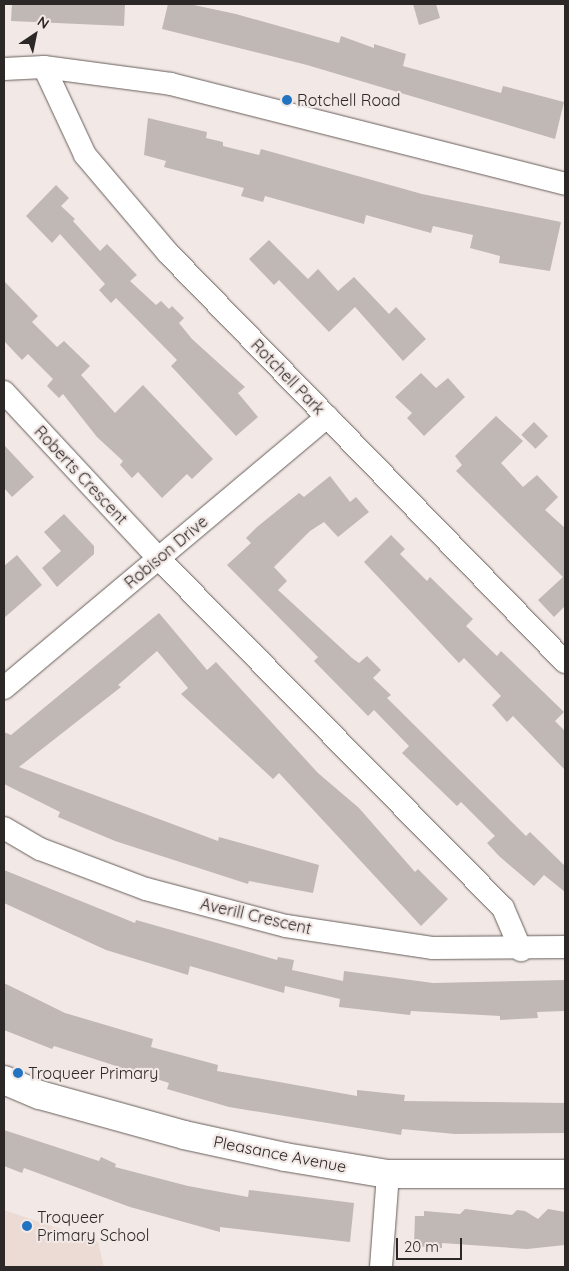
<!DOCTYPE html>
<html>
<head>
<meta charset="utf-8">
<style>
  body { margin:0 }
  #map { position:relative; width:569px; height:1271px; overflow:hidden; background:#f2e8e5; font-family:Quicksand,sans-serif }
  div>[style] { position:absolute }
  .built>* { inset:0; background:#ecdbd4 }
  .building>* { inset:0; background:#c0b8b4; transform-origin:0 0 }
  .roads { filter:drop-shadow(0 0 1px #675f5c) drop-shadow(0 0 1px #675f5c) }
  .street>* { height:22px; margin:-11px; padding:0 11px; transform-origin:11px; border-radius:11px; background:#fff }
  .primary>* { height:28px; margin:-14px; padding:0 14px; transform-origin:14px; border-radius:14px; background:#fff }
  .dots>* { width:14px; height:14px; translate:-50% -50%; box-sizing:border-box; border:2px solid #f2e8e5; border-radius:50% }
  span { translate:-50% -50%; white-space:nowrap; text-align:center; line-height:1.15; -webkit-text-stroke:4.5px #f2e8e5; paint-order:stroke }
  .poi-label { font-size:16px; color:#2b2827 }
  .left { translate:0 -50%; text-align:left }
  .street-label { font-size:16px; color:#2b2827 }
  .frame { position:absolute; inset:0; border:5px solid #2b2827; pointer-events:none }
  .north { position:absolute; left:10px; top:10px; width:50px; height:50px; -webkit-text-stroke:4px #f2e8e5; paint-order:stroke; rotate:34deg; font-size:14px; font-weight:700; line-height:20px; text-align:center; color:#2b2827 }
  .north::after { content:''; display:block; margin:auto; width:18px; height:22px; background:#2b2827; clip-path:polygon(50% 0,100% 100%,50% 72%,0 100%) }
  .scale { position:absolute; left:396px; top:1238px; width:66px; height:22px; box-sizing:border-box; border:2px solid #2b2827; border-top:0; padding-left:6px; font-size:15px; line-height:18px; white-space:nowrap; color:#2b2827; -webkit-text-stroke:4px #f2e8e5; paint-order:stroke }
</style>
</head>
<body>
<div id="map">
  <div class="built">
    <i style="clip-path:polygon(4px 1210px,98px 1242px,104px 1267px,4px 1267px)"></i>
  </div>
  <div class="building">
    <i style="clip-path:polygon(12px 4px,125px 4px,124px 26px,11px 21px)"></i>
    <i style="clip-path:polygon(168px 4px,189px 4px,236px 14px,339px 43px,341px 36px,374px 48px,374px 44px,406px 54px,403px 66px,501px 93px,503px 86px,564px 102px,555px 139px,307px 65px,162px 29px)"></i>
    <i style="clip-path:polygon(413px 4px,436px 4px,440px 18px,419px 25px)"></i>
    <i style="clip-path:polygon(148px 118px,207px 132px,206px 138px,223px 142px,223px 146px,259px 155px,261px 149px,422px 194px,561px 222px,550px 271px,499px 263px,500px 256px,470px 248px,473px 235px,433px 226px,431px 233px,366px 215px,364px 224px,265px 196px,263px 202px,241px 196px,244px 188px,164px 167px,166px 161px,144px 155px)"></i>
    <i style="clip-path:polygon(56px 185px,69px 198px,61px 206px,75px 219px,73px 221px,100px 251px,107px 244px,137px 275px,130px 281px,156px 305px,161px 301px,169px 309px,172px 306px,184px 318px,179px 323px,192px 339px,245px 387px,238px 393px,258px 417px,236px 436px,171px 366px,177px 360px,116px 298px,111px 303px,99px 290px,105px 284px,60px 234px,52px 243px,26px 216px)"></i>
    <i style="clip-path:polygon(269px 240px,308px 279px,318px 269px,338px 291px,354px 277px,389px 314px,396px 307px,426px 339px,403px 361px,355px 307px,329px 332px,279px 280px,274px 285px,249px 259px)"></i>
    <i style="clip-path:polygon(4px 281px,38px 316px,32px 322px,57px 347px,64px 341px,90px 366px,81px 375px,115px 413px,143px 385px,213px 459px,192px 479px,187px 474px,162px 498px,138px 472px,132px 478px,120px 465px,123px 461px,97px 437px,63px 394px,59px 398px,47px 386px,53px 379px,28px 354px,22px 360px,4px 341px)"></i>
    <i style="clip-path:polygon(421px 373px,436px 388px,448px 378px,465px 397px,424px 436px,407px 418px,412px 413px,395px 397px)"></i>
    <i style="clip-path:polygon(496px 416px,523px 441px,501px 463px,523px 487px,537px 475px,558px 497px,545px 510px,565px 528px,565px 606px,554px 617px,538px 600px,563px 577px,456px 471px,462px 465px,455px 456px)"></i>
    <i style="left:534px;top:422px;width:20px;height:18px;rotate:45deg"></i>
    <i style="clip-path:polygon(4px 445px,34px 477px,12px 497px,4px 488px)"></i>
    <i style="clip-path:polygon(330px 476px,350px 502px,356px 497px,369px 512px,338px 537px,324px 522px,310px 531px,274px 567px,287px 581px,278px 590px,352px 658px,359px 663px,367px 656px,381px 670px,373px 678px,391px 695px,387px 698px,526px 836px,530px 832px,565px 866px,565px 892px,544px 875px,534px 886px,499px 856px,487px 843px,495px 836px,461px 802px,457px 806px,402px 753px,409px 746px,374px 710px,368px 716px,314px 661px,318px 657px,227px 565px,251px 543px,246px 538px,257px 527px,299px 493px,304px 497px)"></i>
    <i style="clip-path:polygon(64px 514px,94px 546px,94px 554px,57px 587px,42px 568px,61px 551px,44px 532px)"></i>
    <i style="clip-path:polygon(391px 535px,405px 549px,400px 554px,427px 581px,430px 577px,473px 619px,466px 626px,497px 656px,501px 651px,564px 712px,555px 721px,565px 731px,565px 770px,513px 716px,507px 722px,492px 705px,501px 696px,464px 658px,459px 663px,364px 562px)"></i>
    <i style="clip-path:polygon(17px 555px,42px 585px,4px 618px,4px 566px)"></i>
    <i style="clip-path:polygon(159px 613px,207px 670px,216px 662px,318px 773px,359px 808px,415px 872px,418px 869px,448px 899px,421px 926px,279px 773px,273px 779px,181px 694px,188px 688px,157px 651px,118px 685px,121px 687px,19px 767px,218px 841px,219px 837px,319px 865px,313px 893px,249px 881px,248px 884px,115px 841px,58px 817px,60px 812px,4px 784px,4px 732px,11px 735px)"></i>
    <i style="clip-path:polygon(4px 870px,135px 923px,136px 920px,277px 960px,278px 957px,294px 960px,292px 970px,343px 981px,344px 971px,433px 983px,565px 980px,565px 1011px,537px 1012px,538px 1018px,500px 1020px,500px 1016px,411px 1011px,410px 1015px,339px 1007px,340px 999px,285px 986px,284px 993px,190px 966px,188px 975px,106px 950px,4px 903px)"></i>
    <i style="clip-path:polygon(4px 983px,65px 1013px,153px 1039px,151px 1047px,218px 1065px,217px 1071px,357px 1096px,357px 1090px,405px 1095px,404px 1101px,565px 1103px,565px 1133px,455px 1134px,402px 1129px,401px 1135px,229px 1107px,167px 1089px,169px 1083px,54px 1046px,52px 1049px,4px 1030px)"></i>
    <i style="clip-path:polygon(4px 1130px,99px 1161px,101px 1157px,116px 1164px,115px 1167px,188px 1186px,248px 1197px,249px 1190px,354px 1203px,350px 1242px,220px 1227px,220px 1232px,130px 1207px,24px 1168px,22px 1173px,4px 1166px)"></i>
    <i style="clip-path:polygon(465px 1209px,512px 1215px,517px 1210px,525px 1211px,538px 1219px,548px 1209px,565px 1212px,565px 1245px,527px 1249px,442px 1243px,442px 1248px,414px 1246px,415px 1216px,424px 1216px,424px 1211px,460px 1214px)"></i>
  </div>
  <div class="roads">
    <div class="street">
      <i style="left:44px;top:67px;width:97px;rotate:65deg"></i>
      <i style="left:85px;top:155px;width:128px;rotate:49.7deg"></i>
      <i style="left:168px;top:253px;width:570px;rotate:45.85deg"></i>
      <i style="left:4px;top:69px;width:40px;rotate:-2.9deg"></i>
      <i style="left:44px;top:67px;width:128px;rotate:7.6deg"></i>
      <i style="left:171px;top:84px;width:406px;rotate:14.2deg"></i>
      <i style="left:4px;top:392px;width:226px;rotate:47.1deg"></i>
      <i style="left:158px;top:558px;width:491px;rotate:45.4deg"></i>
      <i style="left:503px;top:908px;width:46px;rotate:66.8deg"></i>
      <i style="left:4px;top:688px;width:422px;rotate:-40deg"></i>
      <i style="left:4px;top:828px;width:42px;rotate:30.3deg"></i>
      <i style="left:40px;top:849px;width:113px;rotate:20.7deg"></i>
      <i style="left:146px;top:889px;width:145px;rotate:14.8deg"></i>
      <i style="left:286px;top:926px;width:149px;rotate:8.5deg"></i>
      <i style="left:433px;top:948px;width:132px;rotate:-0.4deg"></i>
      <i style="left:381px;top:1267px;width:93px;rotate:-85.7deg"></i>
    </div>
    <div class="primary">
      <i style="left:4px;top:1080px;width:39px;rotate:23deg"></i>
      <i style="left:40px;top:1095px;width:149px;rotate:15.5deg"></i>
      <i style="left:184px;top:1135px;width:103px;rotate:12.3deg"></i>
      <i style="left:285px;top:1157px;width:104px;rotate:9.4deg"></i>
      <i style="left:388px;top:1174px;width:177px"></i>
    </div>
  </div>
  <div class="dots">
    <i style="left:287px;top:100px;background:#2273c2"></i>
    <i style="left:18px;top:1073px;background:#2273c2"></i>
    <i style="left:27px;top:1226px;background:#2273c2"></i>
  </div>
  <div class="poi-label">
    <span class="left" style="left:297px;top:100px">Rotchell Road</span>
    <span class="left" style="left:28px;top:1073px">Troqueer Primary</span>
    <span class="left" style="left:37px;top:1226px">Troqueer<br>Primary School</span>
  </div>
  <div class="street-label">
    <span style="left:288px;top:377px;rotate:46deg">Rotchell Park</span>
    <span style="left:81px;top:475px;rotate:47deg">Roberts Crescent</span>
    <span style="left:166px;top:552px;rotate:-40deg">Robison Drive</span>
    <span style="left:256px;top:916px;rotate:13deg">Averill Crescent</span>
    <span style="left:280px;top:1154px;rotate:11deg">Pleasance Avenue</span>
  </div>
  <div class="frame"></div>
  <div class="north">N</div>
  <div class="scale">20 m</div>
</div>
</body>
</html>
